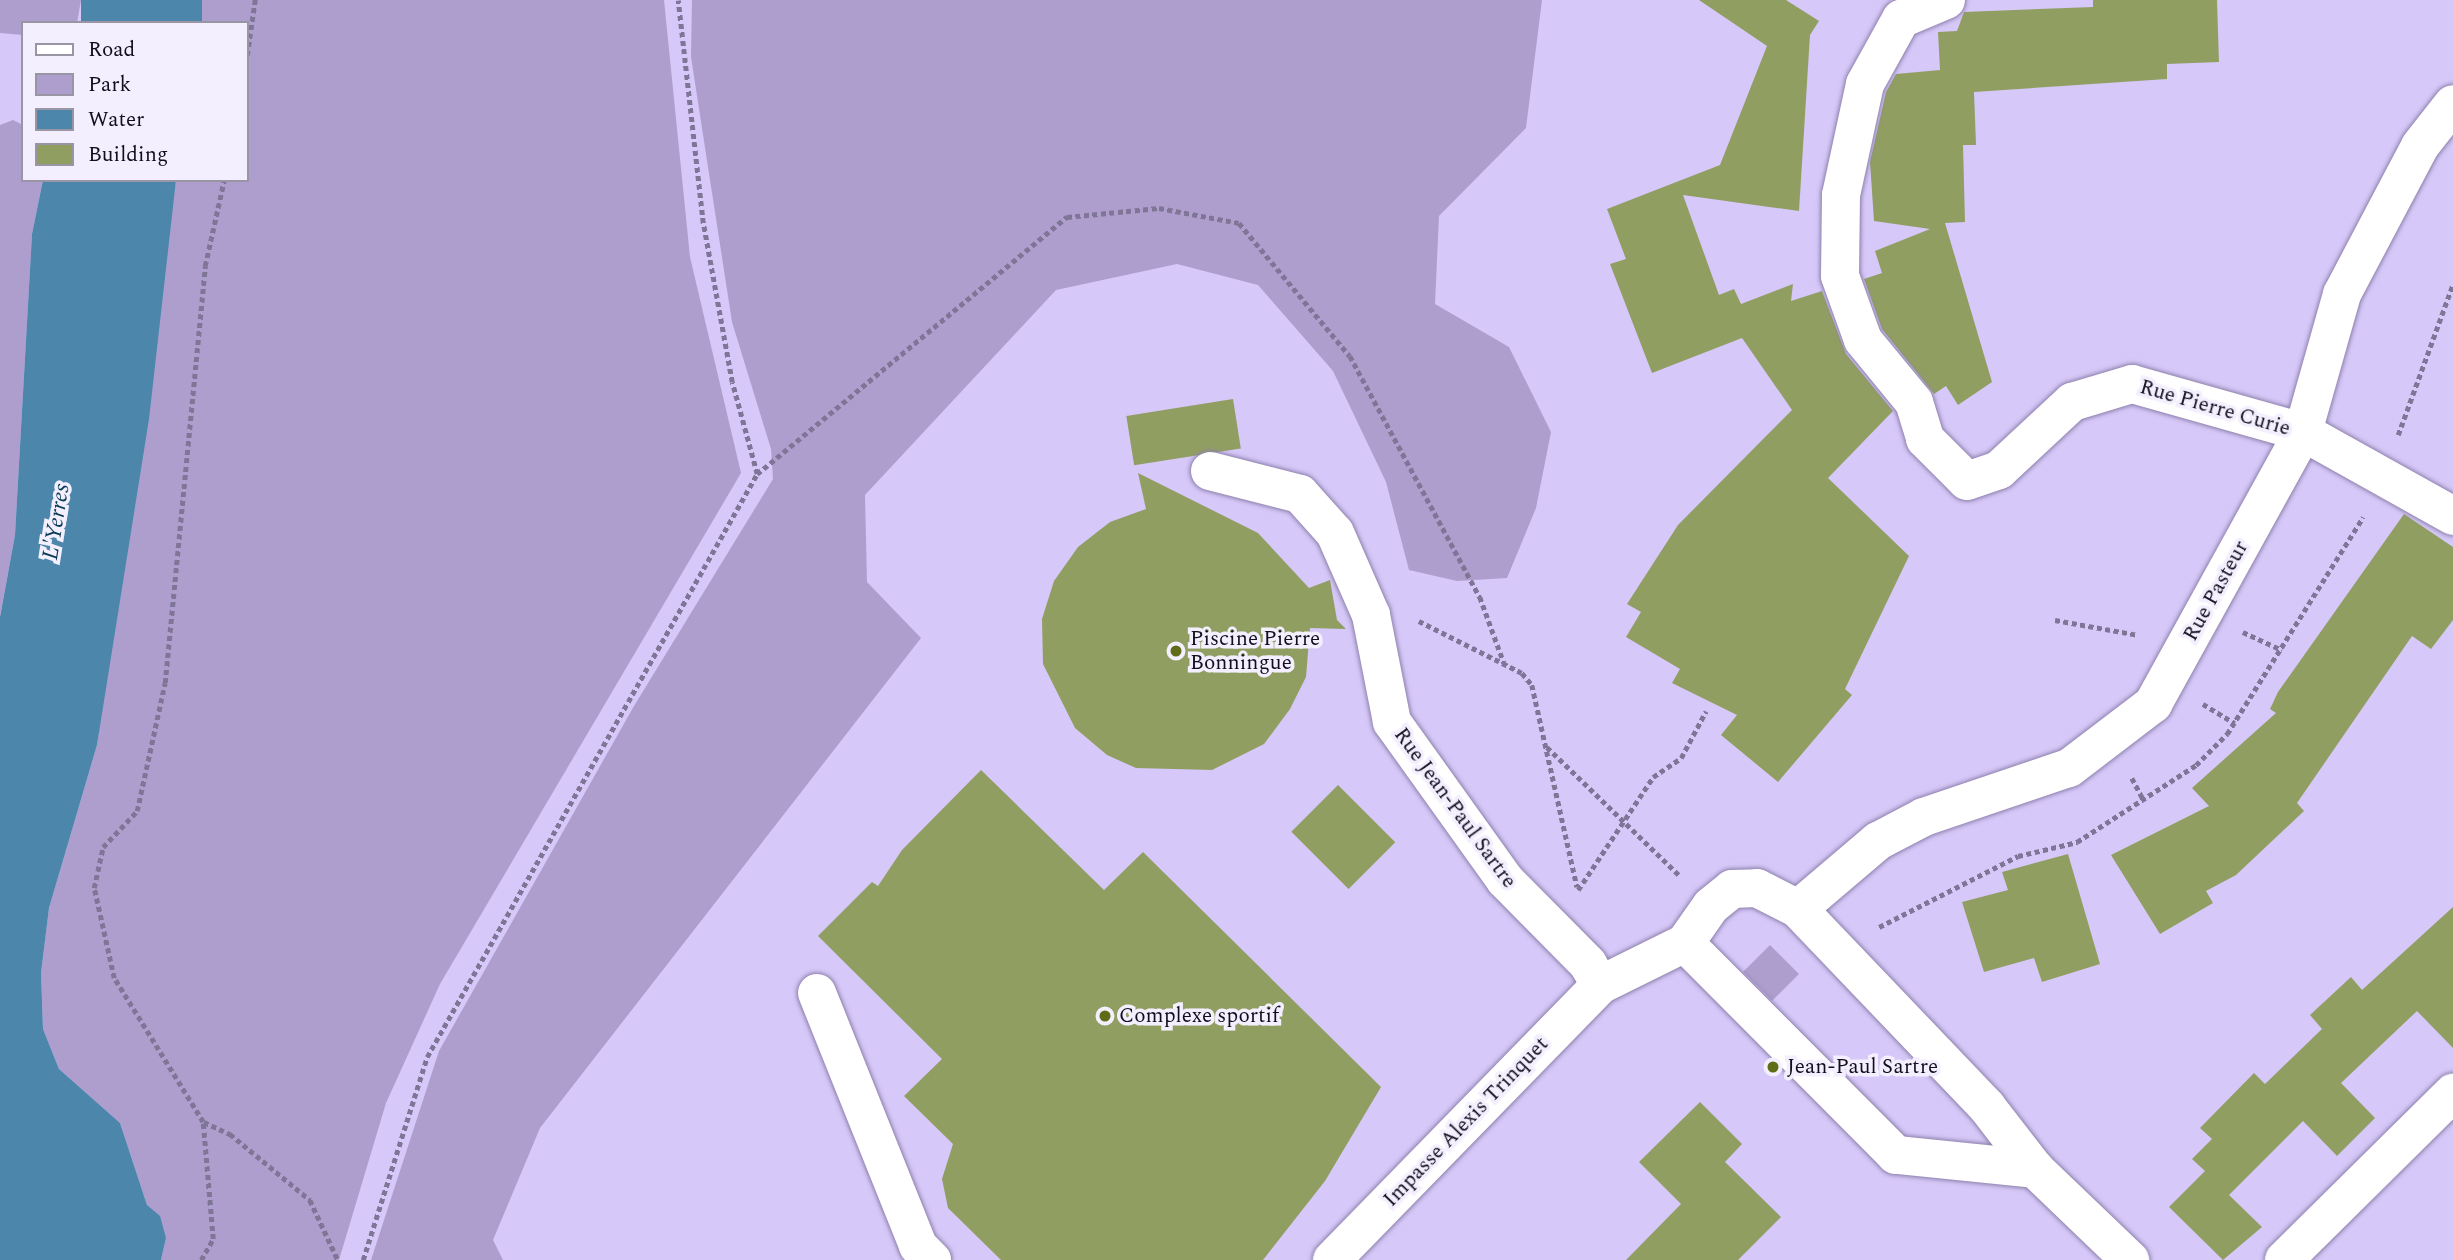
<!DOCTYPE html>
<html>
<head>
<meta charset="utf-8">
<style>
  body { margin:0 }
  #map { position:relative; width:2453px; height:1260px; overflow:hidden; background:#d6c8f8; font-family:Spectral,serif }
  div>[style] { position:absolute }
  .green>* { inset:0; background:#ad9ecd; transform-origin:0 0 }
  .water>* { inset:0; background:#4c86ab; transform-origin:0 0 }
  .building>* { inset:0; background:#919e62; transform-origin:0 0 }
  .path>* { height:4.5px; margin-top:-2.25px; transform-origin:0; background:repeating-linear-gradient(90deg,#7f7597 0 5px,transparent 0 8.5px) }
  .roads { filter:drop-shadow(0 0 2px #8e81ad) drop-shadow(0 0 2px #8e81ad) }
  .minor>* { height:38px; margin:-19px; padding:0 19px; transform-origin:19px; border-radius:19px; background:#fff }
  .dots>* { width:19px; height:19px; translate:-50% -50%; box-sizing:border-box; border:4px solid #f3effe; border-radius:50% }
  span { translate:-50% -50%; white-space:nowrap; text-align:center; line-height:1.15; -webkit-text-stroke:7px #f3effe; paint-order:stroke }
  .street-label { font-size:21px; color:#130e1e }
  .poi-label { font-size:21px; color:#130e1e }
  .left { translate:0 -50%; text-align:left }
  .water-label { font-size:23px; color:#073953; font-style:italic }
  .legend { position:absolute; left:21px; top:21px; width:228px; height:161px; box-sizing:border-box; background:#f3effe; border:2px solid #9995a4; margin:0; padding:9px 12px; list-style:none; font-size:21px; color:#130e1e }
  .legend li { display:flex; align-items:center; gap:14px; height:35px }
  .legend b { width:35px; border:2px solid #9995a4 }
</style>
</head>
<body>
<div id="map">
  <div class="green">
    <i style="clip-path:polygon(0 0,81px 0,77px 23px,23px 23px,23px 35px,0 33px)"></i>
    <i style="clip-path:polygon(202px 0,664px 0,690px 257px,741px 473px,440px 984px,386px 1103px,339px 1260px,161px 1260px,166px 1238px,147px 1205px,120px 1123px,59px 1069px,43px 1029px,41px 973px,49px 908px,97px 745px,176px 180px,247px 180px,247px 23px,199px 23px)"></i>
    <i style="clip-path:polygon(692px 0,1542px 0,1526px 128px,1439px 216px,1435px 304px,1509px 347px,1551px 432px,1536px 508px,1507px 578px,1457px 581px,1409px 570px,1386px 482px,1333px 371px,1258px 285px,1177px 264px,1056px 290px,865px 495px,867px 582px,921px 638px,540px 1128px,493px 1240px,503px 1260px,371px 1260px,439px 1051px,634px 706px,773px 479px,771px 449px,732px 322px,691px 57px)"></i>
    <i style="clip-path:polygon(13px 120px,23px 125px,23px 180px,43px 180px,32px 234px,15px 535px,0 616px,0 125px)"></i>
    <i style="left:1770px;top:945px;width:41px;height:38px;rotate:45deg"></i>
  </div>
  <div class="water">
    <i style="left:81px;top:0;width:121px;height:23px"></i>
    <i style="clip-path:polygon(43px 180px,176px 180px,149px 419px,97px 745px,49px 908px,41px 973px,43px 1029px,59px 1069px,120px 1123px,147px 1205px,160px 1216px,166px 1238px,161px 1260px,0 1260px,0 617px,15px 535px,32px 234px)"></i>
  </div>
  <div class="building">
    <i style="clip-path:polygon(1699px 0,1786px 0,1819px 21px,1810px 35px,1799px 211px,1683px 195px,1719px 295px,1734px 289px,1741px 304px,1793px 284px,1791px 301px,1822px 291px,1846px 354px,1893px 411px,1828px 478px,1909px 556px,1845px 689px,1852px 695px,1778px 782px,1721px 735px,1737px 715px,1672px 683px,1680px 669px,1626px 637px,1641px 612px,1627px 604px,1678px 525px,1792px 410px,1742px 338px,1652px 373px,1610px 264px,1626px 259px,1607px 209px,1720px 165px,1767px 46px)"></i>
    <i style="clip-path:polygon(2093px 0,2217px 0,2219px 62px,2167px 64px,2167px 79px,1974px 92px,1976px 145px,1963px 145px,1965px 222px,1945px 223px,1992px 382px,1958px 405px,1946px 386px,1934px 394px,1882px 329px,1864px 279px,1882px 273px,1875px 251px,1930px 229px,1874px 221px,1870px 162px,1886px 92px,1896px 74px,1940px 70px,1938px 32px,1957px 31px,1964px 12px,2093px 7px)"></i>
    <i style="left:1233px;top:399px;width:50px;height:108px;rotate:81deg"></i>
    <i style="clip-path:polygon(1138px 473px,1258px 533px,1309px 588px,1330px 580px,1337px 620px,1346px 629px,1310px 628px,1306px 677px,1290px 709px,1264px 744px,1212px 770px,1136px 768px,1107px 755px,1075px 728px,1043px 664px,1042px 619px,1054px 581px,1078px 547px,1110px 522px,1146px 509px)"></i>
    <i style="clip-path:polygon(2404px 514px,2453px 547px,2453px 620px,2431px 649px,2412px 636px,2297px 803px,2304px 811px,2236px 875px,2206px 891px,2213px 903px,2160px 934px,2111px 855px,2209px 806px,2192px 788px,2276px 713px,2270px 709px,2278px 692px)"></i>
    <i style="clip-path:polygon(981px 770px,1104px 890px,1143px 852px,1381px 1087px,1325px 1181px,1263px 1260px,1001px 1260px,948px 1208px,942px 1179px,953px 1144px,904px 1096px,942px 1059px,818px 936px,872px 882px,878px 886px,902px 850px)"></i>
    <i style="left:1338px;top:785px;width:81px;height:66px;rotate:45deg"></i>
    <i style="clip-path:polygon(2068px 854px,2100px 964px,2042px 982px,2034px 958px,1984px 972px,1962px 902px,2008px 890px,2002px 872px)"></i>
    <i style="clip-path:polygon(2453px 907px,2453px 1048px,2417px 1011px,2341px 1083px,2375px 1118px,2337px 1156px,2303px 1121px,2229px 1195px,2262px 1227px,2223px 1260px,2169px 1207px,2205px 1171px,2192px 1159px,2212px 1139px,2200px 1128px,2254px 1073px,2265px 1084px,2322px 1029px,2310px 1015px,2351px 977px,2362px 990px)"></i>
    <i style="clip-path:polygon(1700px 1102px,1742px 1144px,1725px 1162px,1781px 1217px,1738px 1260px,1626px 1260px,1681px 1204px,1639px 1162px)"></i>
  </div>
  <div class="path">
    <i style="left:247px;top:55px;width:56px;rotate:-81.7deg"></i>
    <i style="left:2398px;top:435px;width:161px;rotate:-70deg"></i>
    <i style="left:757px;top:474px;width:403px;rotate:-39.7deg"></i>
    <i style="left:1067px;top:217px;width:92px;rotate:-5.6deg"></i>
    <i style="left:1159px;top:208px;width:81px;rotate:10.6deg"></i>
    <i style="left:1239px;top:223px;width:173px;rotate:50.2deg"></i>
    <i style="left:1350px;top:356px;width:274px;rotate:61.7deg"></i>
    <i style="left:1480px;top:597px;width:70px;rotate:70deg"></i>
    <i style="left:2055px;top:620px;width:84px;rotate:10.2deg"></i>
    <i style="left:1419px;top:621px;width:115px;rotate:26.8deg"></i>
    <i style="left:1522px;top:673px;width:16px;rotate:50deg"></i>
    <i style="left:1532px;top:685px;width:207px;rotate:77.4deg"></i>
    <i style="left:2243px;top:632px;width:43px;rotate:24.8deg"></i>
    <i style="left:2203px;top:704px;width:37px;rotate:31deg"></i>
    <i style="left:1547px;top:747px;width:184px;rotate:44.1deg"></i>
    <i style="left:2132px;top:778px;width:24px;rotate:62deg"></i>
    <i style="left:1578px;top:890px;width:136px;rotate:-56.4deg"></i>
    <i style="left:1653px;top:777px;width:34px;rotate:-34deg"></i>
    <i style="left:1681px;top:758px;width:53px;rotate:-62deg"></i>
    <i style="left:1879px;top:927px;width:156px;rotate:-27.1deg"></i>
    <i style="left:2018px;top:856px;width:61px;rotate:-13.3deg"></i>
    <i style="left:2077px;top:842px;width:142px;rotate:-32.9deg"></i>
    <i style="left:2196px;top:765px;width:44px;rotate:-45deg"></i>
    <i style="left:2227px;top:734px;width:256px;rotate:-57.9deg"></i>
    <i style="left:204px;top:1122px;width:29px;rotate:25deg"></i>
    <i style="left:230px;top:1134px;width:104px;rotate:39.5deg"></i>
    <i style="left:310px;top:1200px;width:66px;rotate:65deg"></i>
    <i style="left:201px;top:1260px;width:24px;rotate:-60deg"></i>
    <i style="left:213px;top:1239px;width:117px;rotate:-94.9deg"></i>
    <i style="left:203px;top:1122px;width:169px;rotate:-121.7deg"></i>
    <i style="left:114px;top:978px;width:92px;rotate:-102.5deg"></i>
    <i style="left:94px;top:888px;width:42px;rotate:-77.6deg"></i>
    <i style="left:103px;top:847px;width:50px;rotate:-46.6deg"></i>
    <i style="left:137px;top:811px;width:131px;rotate:-77.7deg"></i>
    <i style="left:165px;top:683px;width:419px;rotate:-84.5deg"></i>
    <i style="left:205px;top:266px;width:88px;rotate:-77.5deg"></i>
    <i style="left:363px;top:1260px;width:213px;rotate:-72.5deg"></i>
    <i style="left:427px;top:1057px;width:670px;rotate:-60.49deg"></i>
    <i style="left:757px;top:474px;width:95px;rotate:-105.2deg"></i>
    <i style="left:732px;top:382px;width:162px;rotate:-100.3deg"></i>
    <i style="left:703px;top:223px;width:224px;rotate:-96.4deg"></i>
  </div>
  <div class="roads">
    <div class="minor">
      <i style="left:1946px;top:0;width:49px;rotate:157.1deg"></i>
      <i style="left:1901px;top:19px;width:74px;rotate:119deg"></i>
      <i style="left:1865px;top:84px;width:114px;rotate:102.2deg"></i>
      <i style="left:1841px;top:195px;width:81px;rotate:90.7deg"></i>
      <i style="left:1840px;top:276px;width:68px;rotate:70.2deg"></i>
      <i style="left:1863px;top:340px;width:80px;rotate:50.6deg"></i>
      <i style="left:1914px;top:402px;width:39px;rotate:73deg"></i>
      <i style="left:1925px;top:439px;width:59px;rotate:45deg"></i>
      <i style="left:1967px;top:481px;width:34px;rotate:-19deg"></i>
      <i style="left:1999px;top:470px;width:100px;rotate:-43deg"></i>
      <i style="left:2072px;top:402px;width:63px;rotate:-16.7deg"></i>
      <i style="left:2132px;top:384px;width:178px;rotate:15.7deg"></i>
      <i style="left:2303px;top:432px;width:172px;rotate:29.2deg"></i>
      <i style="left:1210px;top:471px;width:93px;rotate:14.3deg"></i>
      <i style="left:1300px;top:494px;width:52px;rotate:48.1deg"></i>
      <i style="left:1335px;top:533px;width:90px;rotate:66.3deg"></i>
      <i style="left:1371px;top:615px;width:109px;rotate:78.9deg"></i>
      <i style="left:1392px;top:722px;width:194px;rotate:54.4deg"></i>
      <i style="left:1505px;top:880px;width:118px;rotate:45.3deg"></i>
      <i style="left:1588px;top:964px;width:24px;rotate:60deg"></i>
      <i style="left:1798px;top:909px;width:105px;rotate:-40.4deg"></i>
      <i style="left:1878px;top:841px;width:52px;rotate:-27.6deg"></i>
      <i style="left:1924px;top:817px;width:153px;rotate:-18.7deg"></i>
      <i style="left:2069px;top:768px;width:106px;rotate:-37.3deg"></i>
      <i style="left:2153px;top:704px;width:311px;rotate:-61.1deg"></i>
      <i style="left:2303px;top:432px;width:143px;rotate:-74.2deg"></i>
      <i style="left:2342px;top:294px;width:167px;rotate:-62.2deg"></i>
      <i style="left:2420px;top:146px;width:53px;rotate:-51.8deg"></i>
      <i style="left:817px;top:993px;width:272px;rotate:68.2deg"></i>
      <i style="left:918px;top:1246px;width:20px;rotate:45deg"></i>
      <i style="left:2035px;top:1169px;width:140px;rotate:-174.2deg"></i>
      <i style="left:1896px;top:1155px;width:299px;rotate:-134.9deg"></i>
      <i style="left:1685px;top:943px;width:45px;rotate:-54.9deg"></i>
      <i style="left:1711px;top:906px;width:27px;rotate:-39deg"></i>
      <i style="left:1732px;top:889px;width:25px;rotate:-2deg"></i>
      <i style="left:1757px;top:888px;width:46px;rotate:27.1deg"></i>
      <i style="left:1798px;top:909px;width:274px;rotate:46.3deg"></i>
      <i style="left:1987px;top:1107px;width:78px;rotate:52.3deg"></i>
      <i style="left:2035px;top:1169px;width:132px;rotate:43.8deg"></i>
      <i style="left:1332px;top:1260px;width:384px;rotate:-45.7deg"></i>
      <i style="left:1600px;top:985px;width:95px;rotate:-26.3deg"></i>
      <i style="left:2284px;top:1260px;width:238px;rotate:-44.7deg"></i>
    </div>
  </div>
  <div class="dots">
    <i style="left:1176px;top:651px;background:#606d18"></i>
    <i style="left:1105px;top:1016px;background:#606d18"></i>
    <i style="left:1773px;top:1067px;background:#606d18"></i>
  </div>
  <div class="street-label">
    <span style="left:2215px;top:408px;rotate:16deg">Rue Pierre Curie</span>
    <span style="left:2216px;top:591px;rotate:-61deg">Rue Pasteur</span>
    <span style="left:1455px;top:808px;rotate:54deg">Rue Jean-Paul Sartre</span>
    <span style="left:1466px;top:1122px;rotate:-46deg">Impasse Alexis Trinquet</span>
  </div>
  <div class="poi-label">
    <span class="left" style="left:1190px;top:651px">Piscine Pierre<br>Bonningue</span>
    <span class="left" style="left:1119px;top:1016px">Complexe sportif</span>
    <span class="left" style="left:1787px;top:1067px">Jean-Paul Sartre</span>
  </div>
  <div class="water-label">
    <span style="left:57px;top:522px;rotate:-81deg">L'Yerres</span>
  </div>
  <ul class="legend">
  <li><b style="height:9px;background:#fff"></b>Road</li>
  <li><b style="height:19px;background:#ad9ecd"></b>Park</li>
  <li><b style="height:19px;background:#4c86ab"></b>Water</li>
  <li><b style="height:19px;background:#919e62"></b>Building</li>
  </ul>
</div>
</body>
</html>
